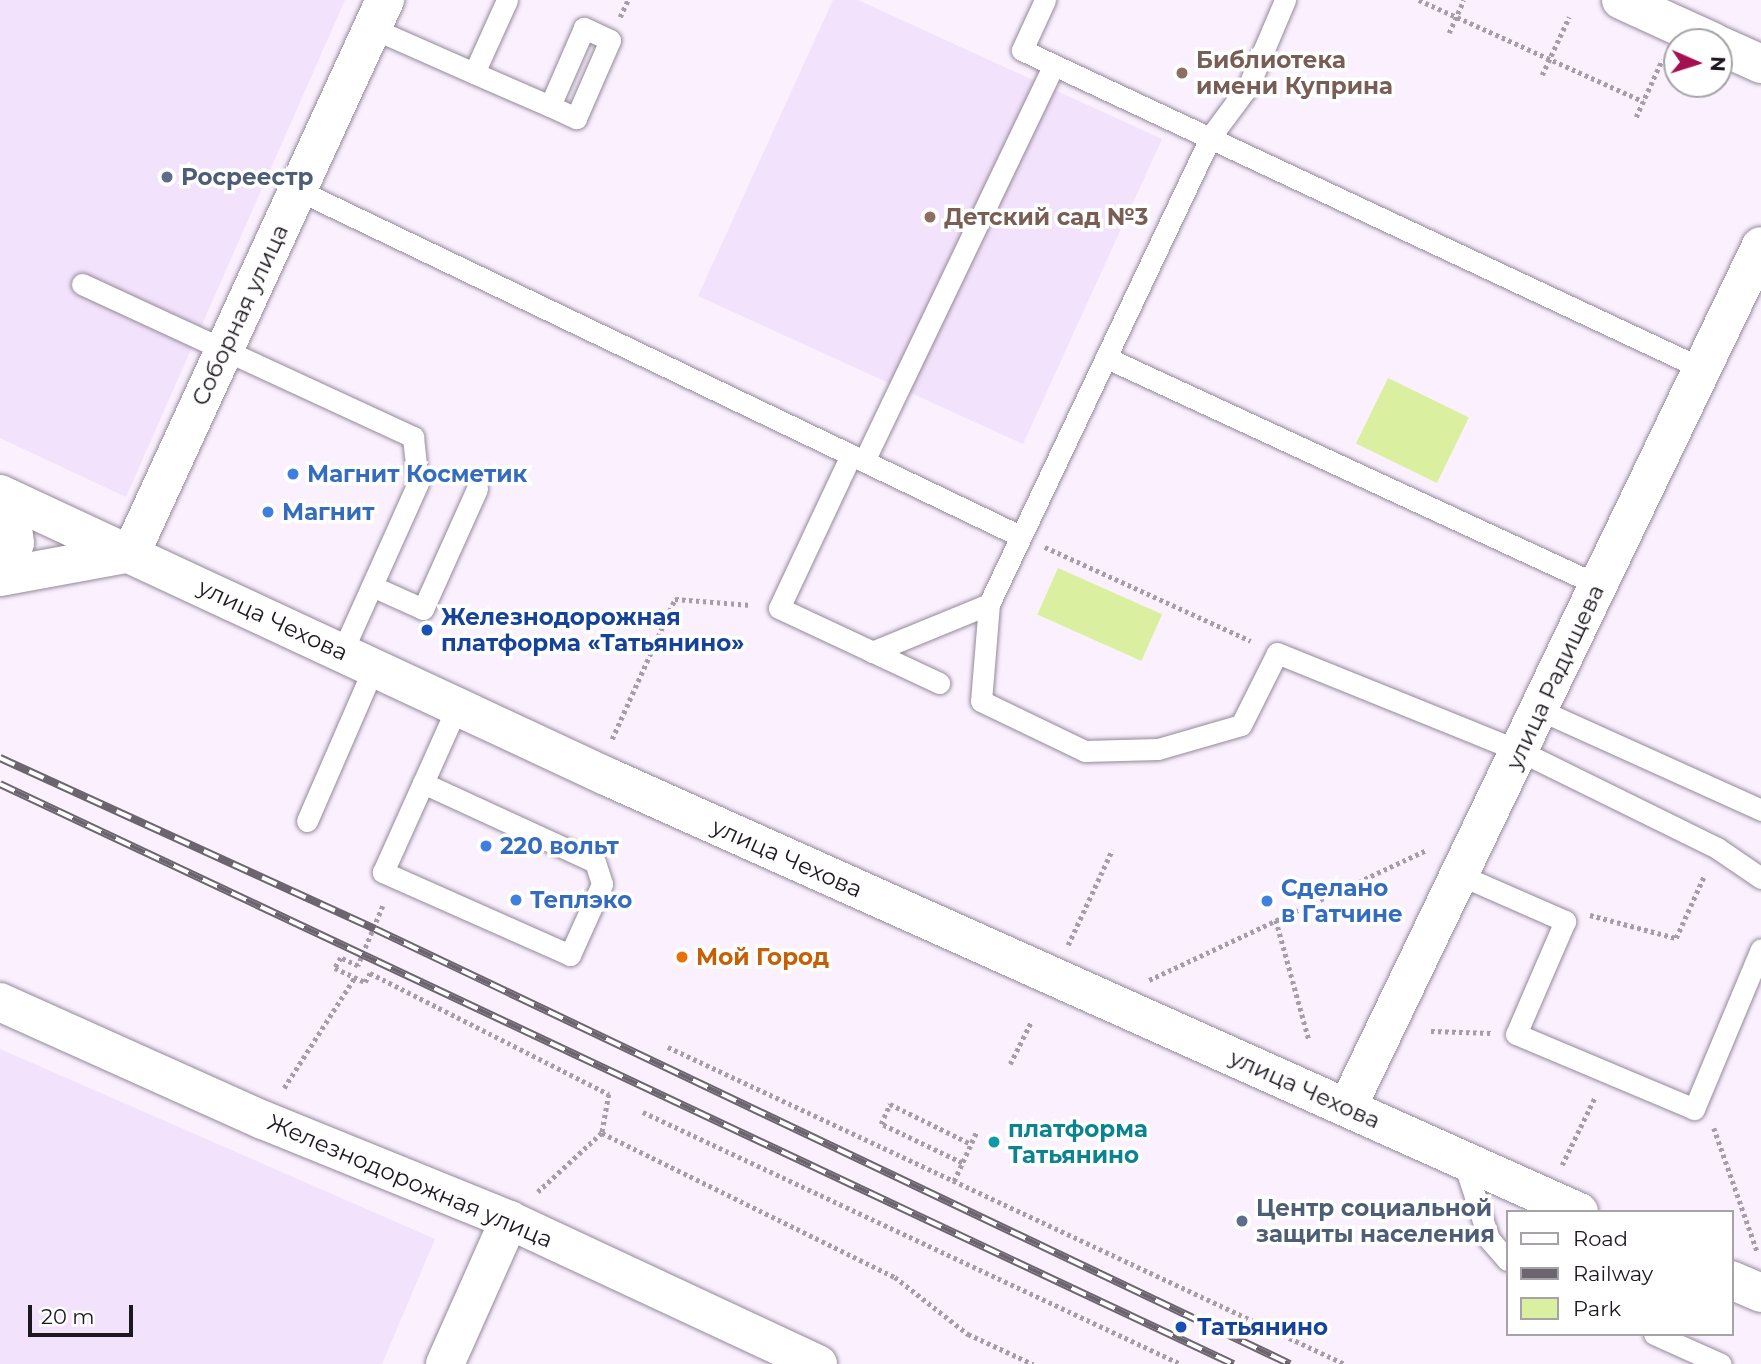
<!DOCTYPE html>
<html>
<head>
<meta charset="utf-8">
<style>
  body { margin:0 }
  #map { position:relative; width:1761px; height:1364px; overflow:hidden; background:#faf0fe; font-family:Montserrat,sans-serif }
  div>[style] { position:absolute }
  .built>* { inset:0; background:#f3e2fb }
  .green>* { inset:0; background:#daf0a0; transform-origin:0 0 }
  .path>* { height:4.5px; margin-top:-2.25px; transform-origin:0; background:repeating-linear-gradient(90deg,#a59da8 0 3.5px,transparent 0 7px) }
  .roads { filter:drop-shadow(0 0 2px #948999) drop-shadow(0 0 2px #948999) }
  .service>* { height:21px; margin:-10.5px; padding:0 10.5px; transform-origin:10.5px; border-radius:10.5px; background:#fff }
  .minor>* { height:38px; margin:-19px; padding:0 19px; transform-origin:19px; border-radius:19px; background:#fff }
  .tertiary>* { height:38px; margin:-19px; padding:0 19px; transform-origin:19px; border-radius:19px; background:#fff }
  .rail>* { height:8px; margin-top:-4px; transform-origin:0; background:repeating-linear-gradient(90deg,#fff 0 16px,#6c656f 0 32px); box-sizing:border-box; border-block:2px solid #6c656f }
  .dots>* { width:19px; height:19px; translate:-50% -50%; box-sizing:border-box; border:4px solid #fff; border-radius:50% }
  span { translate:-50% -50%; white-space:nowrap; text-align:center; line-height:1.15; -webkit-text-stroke:7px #fff; paint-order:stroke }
  .education-label { font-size:23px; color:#785e54; font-weight:700 }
  .left { translate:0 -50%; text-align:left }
  .service-label { font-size:23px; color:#4e5e75; font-weight:700 }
  .street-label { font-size:23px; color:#1d181f }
  .shop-label { font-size:23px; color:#366cbe; font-weight:700 }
  .transit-label { font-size:23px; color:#164399; font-weight:700 }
  .food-label { font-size:23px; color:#c56008; font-weight:700 }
  .culture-label { font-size:23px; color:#0d838f; font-weight:700 }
  .legend { position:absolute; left:1506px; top:1210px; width:228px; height:126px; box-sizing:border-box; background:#fff; border:2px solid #a5a3a5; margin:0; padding:9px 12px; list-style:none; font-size:21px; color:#1d181f }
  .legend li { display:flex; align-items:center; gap:14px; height:35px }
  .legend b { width:35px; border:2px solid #a5a3a5 }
  .north { position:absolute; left:1663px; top:28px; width:70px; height:70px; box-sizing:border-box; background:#fff; border:2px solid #a5a3a5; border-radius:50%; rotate:93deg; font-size:19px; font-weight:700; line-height:28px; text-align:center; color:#1d181f }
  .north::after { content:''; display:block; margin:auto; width:24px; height:32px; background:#a51150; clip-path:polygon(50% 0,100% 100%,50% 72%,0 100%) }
  .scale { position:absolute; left:28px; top:1305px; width:105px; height:32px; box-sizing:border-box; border:4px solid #1d181f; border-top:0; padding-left:9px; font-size:21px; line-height:24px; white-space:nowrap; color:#1d181f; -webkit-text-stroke:5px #fff; paint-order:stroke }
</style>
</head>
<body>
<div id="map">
  <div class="built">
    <i style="clip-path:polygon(0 0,345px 0,126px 497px,0 438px)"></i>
    <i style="clip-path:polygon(833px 0,858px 0,1162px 139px,1023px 444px,698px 296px)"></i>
    <i style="clip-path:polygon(0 1049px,435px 1239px,382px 1364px,0 1364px)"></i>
  </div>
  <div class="green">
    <i style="left:1388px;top:378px;width:90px;height:73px;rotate:26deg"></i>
    <i style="left:1058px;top:568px;width:114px;height:51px;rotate:24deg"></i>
  </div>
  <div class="path">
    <i style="left:1419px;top:0;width:246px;rotate:24.3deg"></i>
    <i style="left:620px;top:17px;width:19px;rotate:-65deg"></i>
    <i style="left:1449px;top:33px;width:36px;rotate:-66deg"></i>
    <i style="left:1542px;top:75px;width:64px;rotate:-65deg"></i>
    <i style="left:1636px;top:117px;width:63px;rotate:-65.5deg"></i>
    <i style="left:1045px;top:547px;width:226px;rotate:24.5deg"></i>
    <i style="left:612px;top:739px;width:154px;rotate:-65.8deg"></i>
    <i style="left:675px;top:599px;width:76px;rotate:4.5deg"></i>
    <i style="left:383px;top:906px;width:65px;rotate:112.6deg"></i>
    <i style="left:358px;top:966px;width:19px;rotate:-155deg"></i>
    <i style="left:341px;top:958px;width:12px;rotate:121deg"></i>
    <i style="left:335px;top:968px;width:33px;rotate:25deg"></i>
    <i style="left:365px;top:982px;width:10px;rotate:-61deg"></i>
    <i style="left:370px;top:973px;width:268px;rotate:26.9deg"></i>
    <i style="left:609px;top:1094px;width:40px;rotate:100deg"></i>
    <i style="left:602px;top:1133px;width:87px;rotate:137.3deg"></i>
    <i style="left:1590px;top:915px;width:89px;rotate:15deg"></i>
    <i style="left:1676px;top:938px;width:70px;rotate:-65.6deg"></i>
    <i style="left:1276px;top:920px;width:124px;rotate:74.6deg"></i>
    <i style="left:1068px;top:945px;width:105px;rotate:-65.1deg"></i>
    <i style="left:1149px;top:980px;width:307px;rotate:-25.1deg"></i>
    <i style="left:1431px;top:1031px;width:60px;rotate:1.9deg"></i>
    <i style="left:668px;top:1047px;width:748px;rotate:25.09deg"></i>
    <i style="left:1010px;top:1064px;width:47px;rotate:-63.4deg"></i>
    <i style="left:284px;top:1088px;width:132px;rotate:-57.4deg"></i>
    <i style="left:643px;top:1112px;width:594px;rotate:25.1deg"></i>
    <i style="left:1714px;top:1128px;width:130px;rotate:70.7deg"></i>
    <i style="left:602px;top:1133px;width:326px;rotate:26.2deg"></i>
    <i style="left:895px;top:1277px;width:93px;rotate:38deg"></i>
    <i style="left:968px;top:1334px;width:72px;rotate:24.8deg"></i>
    <i style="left:962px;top:1163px;width:90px;rotate:-154.3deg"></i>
    <i style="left:881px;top:1124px;width:22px;rotate:-66deg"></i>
    <i style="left:890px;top:1104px;width:90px;rotate:26.3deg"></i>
    <i style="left:1562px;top:1165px;width:76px;rotate:-64.1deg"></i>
    <i style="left:954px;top:1181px;width:53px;rotate:-65.4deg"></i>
  </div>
  <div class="roads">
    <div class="service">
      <i style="left:1045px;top:0;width:55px;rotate:114.7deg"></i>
      <i style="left:1022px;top:50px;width:750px;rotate:25.1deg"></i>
      <i style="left:1285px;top:0;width:92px;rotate:113deg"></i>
      <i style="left:1249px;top:85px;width:64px;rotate:126.7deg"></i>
      <i style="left:1211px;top:136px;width:518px;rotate:115.38deg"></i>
      <i style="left:989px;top:604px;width:97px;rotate:94.7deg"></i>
      <i style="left:981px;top:701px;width:115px;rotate:25.7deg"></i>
      <i style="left:1085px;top:751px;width:73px;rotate:-1.6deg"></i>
      <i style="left:1158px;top:749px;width:86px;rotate:-16.1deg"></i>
      <i style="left:1241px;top:725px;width:80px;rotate:-63.4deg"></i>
      <i style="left:1277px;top:653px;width:262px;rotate:22deg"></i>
      <i style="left:1520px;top:751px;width:220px;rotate:26.2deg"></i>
      <i style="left:1717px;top:848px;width:53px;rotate:34.3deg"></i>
      <i style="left:372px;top:28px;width:111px;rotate:23.8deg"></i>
      <i style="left:474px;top:73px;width:80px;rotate:-65.7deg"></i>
      <i style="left:474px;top:73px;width:83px;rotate:23.5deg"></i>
      <i style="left:550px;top:106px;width:29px;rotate:25deg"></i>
      <i style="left:576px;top:118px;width:85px;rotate:-66.4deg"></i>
      <i style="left:610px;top:40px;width:29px;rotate:-155deg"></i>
      <i style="left:584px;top:28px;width:85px;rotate:113.6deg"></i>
      <i style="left:298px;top:190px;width:801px;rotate:25.6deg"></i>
      <i style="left:82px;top:284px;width:365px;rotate:24.8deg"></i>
      <i style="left:413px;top:437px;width:46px;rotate:83.8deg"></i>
      <i style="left:418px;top:483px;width:185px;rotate:114.2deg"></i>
      <i style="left:1107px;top:358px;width:541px;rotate:24.81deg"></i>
      <i style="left:851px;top:455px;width:169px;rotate:115.2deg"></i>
      <i style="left:779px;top:608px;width:177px;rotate:25.1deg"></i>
      <i style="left:864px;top:461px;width:439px;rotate:-64.4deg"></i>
      <i style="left:372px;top:586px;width:56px;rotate:24.3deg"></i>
      <i style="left:423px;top:609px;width:132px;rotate:-65.8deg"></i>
      <i style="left:872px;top:652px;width:126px;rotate:-22.3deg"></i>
      <i style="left:1540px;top:710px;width:243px;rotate:24.3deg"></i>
      <i style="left:423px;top:783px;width:189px;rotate:24.7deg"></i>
      <i style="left:595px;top:862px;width:23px;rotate:72deg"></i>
      <i style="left:602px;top:884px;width:78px;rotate:114.3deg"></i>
      <i style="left:570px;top:955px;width:205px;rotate:-156.1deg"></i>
      <i style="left:383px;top:872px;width:98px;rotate:-65.8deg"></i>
      <i style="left:423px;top:783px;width:83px;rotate:-65.9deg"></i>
      <i style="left:307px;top:821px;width:168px;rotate:-66.5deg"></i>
      <i style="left:1460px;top:875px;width:115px;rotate:23.7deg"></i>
      <i style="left:1565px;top:921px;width:123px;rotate:113.4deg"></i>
      <i style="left:1516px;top:1034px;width:193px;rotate:22.8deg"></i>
      <i style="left:1694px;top:1109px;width:173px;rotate:-67.3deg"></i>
      <i style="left:1463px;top:1160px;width:83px;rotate:71.8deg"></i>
      <i style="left:1489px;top:1239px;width:28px;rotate:49deg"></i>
      <i style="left:1654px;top:1334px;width:73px;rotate:24.1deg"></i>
    </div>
    <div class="minor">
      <i style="left:1621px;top:0;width:101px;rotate:24.5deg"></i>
      <i style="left:1719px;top:45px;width:46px;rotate:24.3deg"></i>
      <i style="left:131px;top:553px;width:609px;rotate:-65.33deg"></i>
      <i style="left:0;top:1002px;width:288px;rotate:24.2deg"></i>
      <i style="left:263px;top:1120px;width:266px;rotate:22.1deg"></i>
      <i style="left:509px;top:1220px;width:341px;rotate:25deg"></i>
      <i style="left:445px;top:1364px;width:158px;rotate:-66deg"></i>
    </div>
    <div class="tertiary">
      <i style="left:0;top:494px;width:671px;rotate:24.96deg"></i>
      <i style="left:608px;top:777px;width:1064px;rotate:24.13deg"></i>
      <i style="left:0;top:566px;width:27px;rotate:-57deg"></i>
      <i style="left:15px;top:543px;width:45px;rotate:-97.6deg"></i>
      <i style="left:0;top:577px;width:133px;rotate:-10.4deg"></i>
      <i style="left:1347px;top:1108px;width:956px;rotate:-64.35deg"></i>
      <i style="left:1731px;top:1280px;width:33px;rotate:23deg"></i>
    </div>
  </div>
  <div class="rail">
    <i style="left:0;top:758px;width:412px;rotate:24.5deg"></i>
    <i style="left:375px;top:929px;width:1013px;rotate:25.43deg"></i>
    <i style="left:0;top:784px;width:1363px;rotate:25.19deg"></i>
  </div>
  <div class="dots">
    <i style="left:1182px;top:73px;background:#8d6e63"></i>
    <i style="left:167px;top:177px;background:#5c6f8a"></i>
    <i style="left:930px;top:217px;background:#8d6e63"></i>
    <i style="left:293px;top:474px;background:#3f7fe0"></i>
    <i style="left:268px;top:512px;background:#3f7fe0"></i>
    <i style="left:427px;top:630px;background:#1a4fb4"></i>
    <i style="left:486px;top:846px;background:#3f7fe0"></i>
    <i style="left:516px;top:900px;background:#3f7fe0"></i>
    <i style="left:1267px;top:901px;background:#3f7fe0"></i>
    <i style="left:682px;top:957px;background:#e8710a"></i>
    <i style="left:994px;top:1142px;background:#0f9aa8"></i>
    <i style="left:1242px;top:1221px;background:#5c6f8a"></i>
    <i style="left:1181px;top:1327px;background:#1a4fb4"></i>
  </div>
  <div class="education-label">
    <span class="left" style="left:1196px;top:73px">Библиотека<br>имени Куприна</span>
    <span class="left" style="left:944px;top:217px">Детский сад №3</span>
  </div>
  <div class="service-label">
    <span class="left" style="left:181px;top:177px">Росреестр</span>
    <span class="left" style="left:1256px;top:1221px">Центр социальной<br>защиты населения</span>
  </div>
  <div class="street-label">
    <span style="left:240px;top:315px;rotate:-65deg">Соборная улица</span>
    <span style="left:273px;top:620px;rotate:25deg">улица Чехова</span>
    <span style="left:1555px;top:677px;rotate:-65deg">улица Радищева</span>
    <span style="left:787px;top:858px;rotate:24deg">улица Чехова</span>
    <span style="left:1305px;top:1089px;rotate:24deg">улица Чехова</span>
    <span style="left:410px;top:1181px;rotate:23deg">Железнодорожная улица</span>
  </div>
  <div class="shop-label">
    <span class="left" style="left:307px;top:474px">Магнит Косметик</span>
    <span class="left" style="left:282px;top:512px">Магнит</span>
    <span class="left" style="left:500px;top:846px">220 вольт</span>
    <span class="left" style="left:1281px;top:901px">Сделано<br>в Гатчине</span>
    <span class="left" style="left:530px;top:900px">Теплэко</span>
  </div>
  <div class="transit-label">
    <span class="left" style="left:441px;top:630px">Железнодорожная<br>платформа «Татьянино»</span>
    <span class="left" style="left:1197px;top:1327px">Татьянино</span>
  </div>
  <div class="food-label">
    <span class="left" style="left:696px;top:957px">Мой Город</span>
  </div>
  <div class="culture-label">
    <span class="left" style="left:1008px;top:1142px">платформа<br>Татьянино</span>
  </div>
  <ul class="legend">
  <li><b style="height:9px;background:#fff"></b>Road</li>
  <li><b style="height:9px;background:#6c656f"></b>Railway</li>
  <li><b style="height:19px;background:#daf0a0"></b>Park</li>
  </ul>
  <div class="north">N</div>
  <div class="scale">20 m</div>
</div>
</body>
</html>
